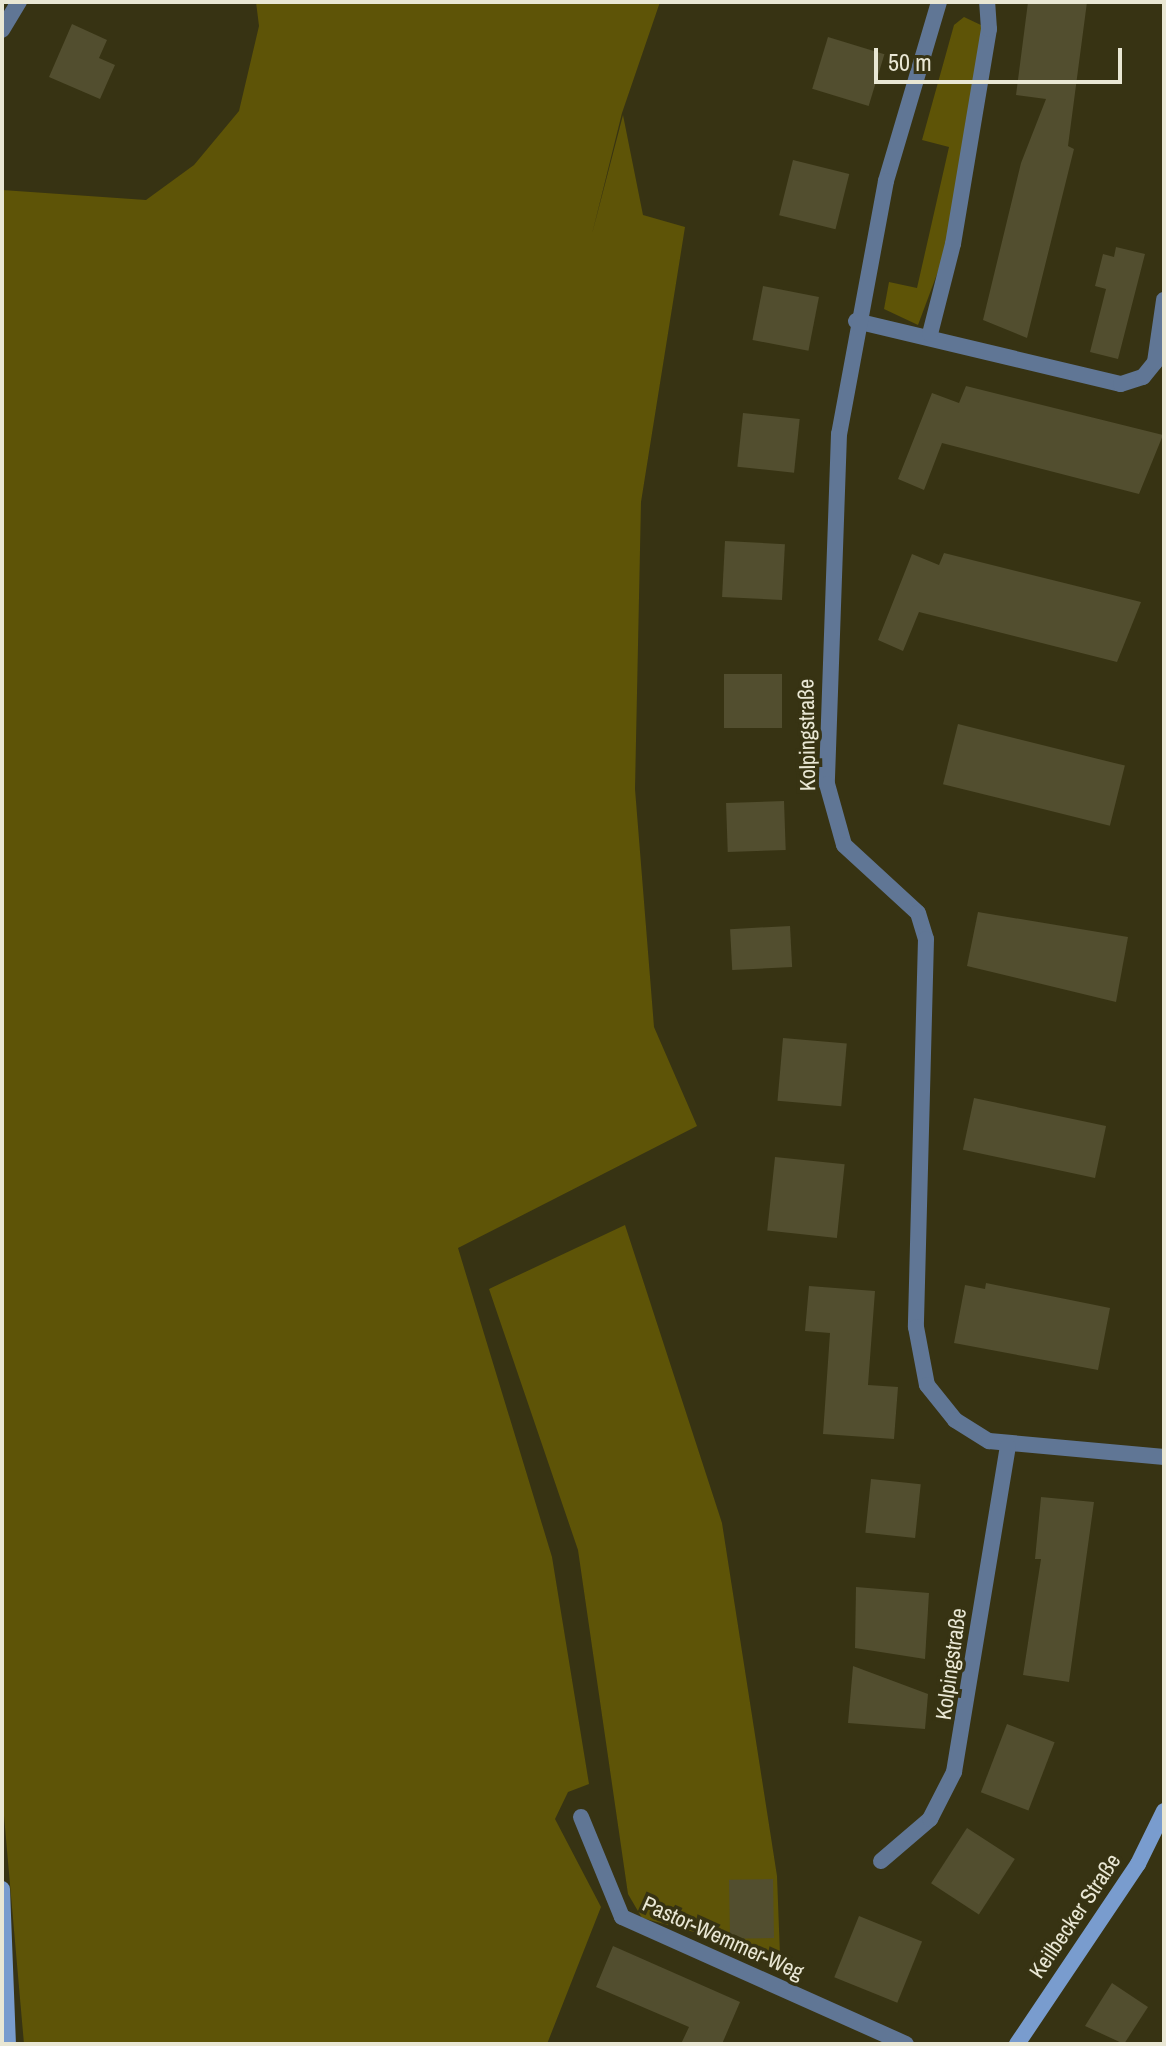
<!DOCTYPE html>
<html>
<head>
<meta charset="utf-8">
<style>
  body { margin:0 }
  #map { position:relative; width:1166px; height:2046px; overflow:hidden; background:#373313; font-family:"Archivo Narrow",sans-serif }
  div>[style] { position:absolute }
  .green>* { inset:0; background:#5e5407 }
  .building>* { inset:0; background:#524e2f; transform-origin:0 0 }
  .lane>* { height:16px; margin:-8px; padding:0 8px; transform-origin:8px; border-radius:8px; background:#607695 }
  .street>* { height:16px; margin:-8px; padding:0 8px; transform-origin:8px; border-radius:8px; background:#607695 }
  .secondary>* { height:16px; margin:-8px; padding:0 8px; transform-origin:8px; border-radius:8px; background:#799cce }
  span { translate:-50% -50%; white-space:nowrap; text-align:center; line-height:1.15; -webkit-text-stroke:7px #373313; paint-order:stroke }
  .street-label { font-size:22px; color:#e9e7d4 }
  .frame { position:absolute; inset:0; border:4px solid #e9e7d4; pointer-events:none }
  .scale { position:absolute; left:874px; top:48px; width:248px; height:36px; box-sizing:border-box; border:4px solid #e9e7d4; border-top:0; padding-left:10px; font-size:24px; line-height:28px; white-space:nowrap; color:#e9e7d4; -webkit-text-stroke:6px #373313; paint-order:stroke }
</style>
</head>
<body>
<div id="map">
  <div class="green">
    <i style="clip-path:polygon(256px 2px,660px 2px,622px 113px,592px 234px,623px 115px,643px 215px,685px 227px,641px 502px,635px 789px,654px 1027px,697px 1126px,458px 1248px,552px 1557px,589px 1784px,568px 1792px,555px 1819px,601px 1907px,547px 2044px,24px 2044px,2px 1793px,2px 190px,146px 200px,194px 165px,239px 111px,259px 26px)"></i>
    <i style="clip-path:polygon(964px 17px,983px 26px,946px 250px,918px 325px,884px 309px,889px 282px,917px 288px,949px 147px,922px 140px,954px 25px)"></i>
    <i style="clip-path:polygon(625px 1225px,722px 1523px,777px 1876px,780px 1955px,642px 1918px,628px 1894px,578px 1550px,489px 1289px)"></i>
  </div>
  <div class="building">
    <i style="clip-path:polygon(1028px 2px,1087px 2px,1068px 146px,1074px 149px,1027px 338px,983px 320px,1021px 163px,1046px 99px,1016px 95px)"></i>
    <i style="clip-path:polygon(72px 24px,107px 40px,99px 58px,115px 65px,100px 99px,49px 77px)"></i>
    <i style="left:828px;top:37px;width:59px;height:54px;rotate:17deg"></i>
    <i style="left:793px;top:160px;width:58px;height:57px;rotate:14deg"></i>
    <i style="clip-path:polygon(1116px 247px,1145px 254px,1118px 359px,1090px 352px,1106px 289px,1095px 286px,1103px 254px,1114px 257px)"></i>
    <i style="left:763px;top:286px;width:57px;height:55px;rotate:11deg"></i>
    <i style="clip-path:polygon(966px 386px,1163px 435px,1139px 494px,942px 443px,924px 490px,898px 479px,932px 393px,959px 403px)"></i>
    <i style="left:743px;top:413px;width:57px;height:54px;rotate:6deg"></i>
    <i style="left:725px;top:541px;width:60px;height:56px;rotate:3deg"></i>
    <i style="clip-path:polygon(944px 553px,1141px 602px,1117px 662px,919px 612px,903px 651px,878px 640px,912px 554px,939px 565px)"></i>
    <i style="left:724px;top:674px;width:58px;height:54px"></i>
    <i style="left:958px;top:724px;width:172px;height:62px;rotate:14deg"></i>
    <i style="left:784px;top:801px;width:49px;height:58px;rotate:88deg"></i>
    <i style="clip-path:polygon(978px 912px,1128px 937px,1116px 1002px,967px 966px)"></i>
    <i style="left:790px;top:926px;width:41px;height:60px;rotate:87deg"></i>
    <i style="left:783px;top:1038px;width:64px;height:63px;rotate:5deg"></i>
    <i style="left:974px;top:1098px;width:135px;height:53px;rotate:12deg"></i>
    <i style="left:775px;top:1157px;width:70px;height:74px;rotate:6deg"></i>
    <i style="clip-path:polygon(986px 1283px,1110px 1308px,1098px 1370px,954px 1343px,965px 1285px,985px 1289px)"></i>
    <i style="clip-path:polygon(809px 1286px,875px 1291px,868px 1385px,898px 1387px,894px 1439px,823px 1434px,830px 1333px,805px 1331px)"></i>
    <i style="left:871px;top:1479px;width:50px;height:54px;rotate:6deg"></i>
    <i style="clip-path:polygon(1041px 1497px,1094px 1502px,1069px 1682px,1023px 1675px,1041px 1559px,1035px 1559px)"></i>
    <i style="clip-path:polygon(856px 1587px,929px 1593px,925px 1659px,855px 1648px)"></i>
    <i style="clip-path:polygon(853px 1666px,928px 1694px,925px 1729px,848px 1723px)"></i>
    <i style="left:1007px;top:1724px;width:51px;height:73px;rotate:21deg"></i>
    <i style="left:967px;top:1828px;width:57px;height:66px;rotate:33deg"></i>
    <i style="left:773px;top:1879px;width:59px;height:44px;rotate:89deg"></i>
    <i style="left:859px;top:1916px;width:68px;height:66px;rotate:22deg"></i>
    <i style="clip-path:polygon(613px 1946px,740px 2002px,722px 2044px,681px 2044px,689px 2027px,596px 1987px)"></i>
    <i style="clip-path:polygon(1112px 1983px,1148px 2007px,1124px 2044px,1085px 2026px)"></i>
  </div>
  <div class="lane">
    <i style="left:856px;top:321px;width:272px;rotate:13.4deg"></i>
    <i style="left:1121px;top:384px;width:23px;rotate:-18deg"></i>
    <i style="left:1143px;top:377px;width:19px;rotate:-51deg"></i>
    <i style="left:1155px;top:362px;width:63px;rotate:-81.7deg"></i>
    <i style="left:930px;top:334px;width:93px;rotate:-75.7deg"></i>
    <i style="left:953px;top:244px;width:218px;rotate:-80.5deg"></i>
    <i style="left:989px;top:29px;width:27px;rotate:-94deg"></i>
    <i style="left:581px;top:1817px;width:108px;rotate:67.7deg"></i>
    <i style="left:622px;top:1917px;width:311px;rotate:24.1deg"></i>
  </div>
  <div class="street">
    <i style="left:939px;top:2px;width:187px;rotate:106.5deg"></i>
    <i style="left:886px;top:181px;width:257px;rotate:100.5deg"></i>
    <i style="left:839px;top:434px;width:350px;rotate:92deg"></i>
    <i style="left:827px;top:784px;width:63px;rotate:74.4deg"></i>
    <i style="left:844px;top:845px;width:100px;rotate:42.6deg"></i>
    <i style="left:918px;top:913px;width:27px;rotate:73deg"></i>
    <i style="left:926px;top:939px;width:388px;rotate:91.5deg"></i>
    <i style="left:916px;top:1327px;width:59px;rotate:79.3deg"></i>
    <i style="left:927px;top:1385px;width:45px;rotate:51.3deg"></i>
    <i style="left:955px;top:1420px;width:40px;rotate:32deg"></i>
    <i style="left:989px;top:1441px;width:176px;rotate:5.2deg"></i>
    <i style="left:2px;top:30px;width:33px;rotate:-59deg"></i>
    <i style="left:881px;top:1861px;width:65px;rotate:-40.6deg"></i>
    <i style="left:930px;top:1819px;width:53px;rotate:-62.9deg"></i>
    <i style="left:954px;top:1772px;width:330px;rotate:-80.6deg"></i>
  </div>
  <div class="secondary">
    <i style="left:2px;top:1889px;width:155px;rotate:87.8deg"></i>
    <i style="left:1017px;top:2044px;width:217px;rotate:-56.1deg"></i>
    <i style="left:1138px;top:1864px;width:59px;rotate:-63.9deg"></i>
  </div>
  <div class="street-label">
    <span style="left:807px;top:735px;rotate:-91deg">Kolpingstraße</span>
    <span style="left:951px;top:1664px;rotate:-82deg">Kolpingstraße</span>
    <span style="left:1075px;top:1916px;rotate:-56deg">Keilbecker Straße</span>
    <span style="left:723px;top:1938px;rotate:24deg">Pastor-Wemmer-Weg</span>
  </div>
  <div class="frame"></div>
  <div class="scale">50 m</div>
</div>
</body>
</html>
